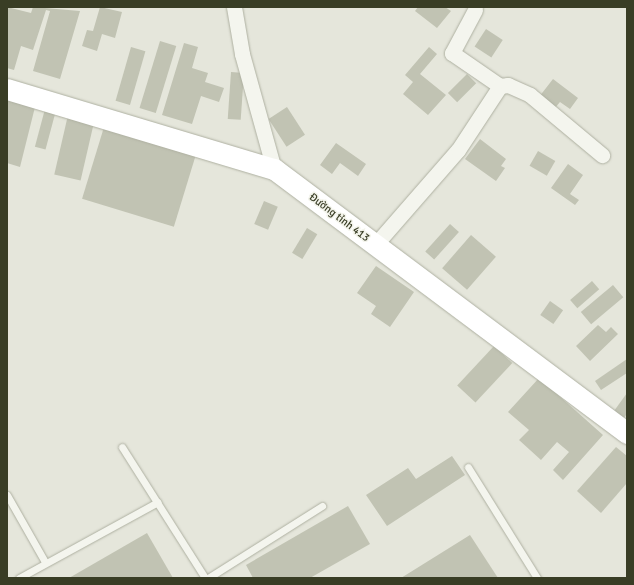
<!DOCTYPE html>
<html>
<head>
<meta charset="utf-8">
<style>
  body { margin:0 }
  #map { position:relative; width:634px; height:585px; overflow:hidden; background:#e5e6db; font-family:Signika,sans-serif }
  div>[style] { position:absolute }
  .building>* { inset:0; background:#c1c3b3; transform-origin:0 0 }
  .roads { filter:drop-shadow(0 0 1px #aeb0a1) drop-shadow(0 0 1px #aeb0a1) }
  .lane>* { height:7px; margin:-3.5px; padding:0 3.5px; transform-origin:3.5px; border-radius:3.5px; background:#f4f5ee }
  .street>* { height:15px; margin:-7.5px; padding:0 7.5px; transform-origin:7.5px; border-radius:7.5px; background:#f4f5ee }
  .secondary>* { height:21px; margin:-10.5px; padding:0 10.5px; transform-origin:10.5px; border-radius:10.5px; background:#fff }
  span { translate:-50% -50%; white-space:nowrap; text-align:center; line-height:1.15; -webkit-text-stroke:3px #f3f4eb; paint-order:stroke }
  .street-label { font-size:11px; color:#393d25 }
  .frame { position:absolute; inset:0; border:8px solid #393d25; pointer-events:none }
</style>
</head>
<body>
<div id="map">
  <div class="building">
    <i style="clip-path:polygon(7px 7px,31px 13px,33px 7px,80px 11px,60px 79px,33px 71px,50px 11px,46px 10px,33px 50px,21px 46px,14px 70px,7px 68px)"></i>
    <i style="clip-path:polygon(100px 7px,122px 12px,115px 38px,102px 34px,97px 51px,82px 46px,87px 30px,93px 31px)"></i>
    <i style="clip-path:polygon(418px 7px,445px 7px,451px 11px,437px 28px,415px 11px)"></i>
    <i style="left:486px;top:29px;width:20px;height:21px;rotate:33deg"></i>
    <i style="left:160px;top:41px;width:17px;height:70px;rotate:17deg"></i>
    <i style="clip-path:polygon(184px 43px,198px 47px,192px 68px,208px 73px,205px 82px,224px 88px,219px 102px,201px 96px,192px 124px,162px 115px)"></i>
    <i style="left:131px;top:47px;width:15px;height:56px;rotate:16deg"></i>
    <i style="clip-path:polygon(429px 47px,437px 54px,420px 74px,446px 95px,428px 115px,403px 94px,413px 82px,405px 75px)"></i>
    <i style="left:231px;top:72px;width:13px;height:47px;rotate:4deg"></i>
    <i style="left:467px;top:74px;width:13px;height:27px;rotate:45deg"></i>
    <i style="clip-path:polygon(553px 79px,578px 98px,570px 109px,560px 102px,554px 109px,539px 97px)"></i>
    <i style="clip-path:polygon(7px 100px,35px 107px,20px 167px,7px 163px)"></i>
    <i style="left:287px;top:107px;width:33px;height:22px;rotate:57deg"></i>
    <i style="left:45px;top:109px;width:11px;height:39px;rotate:15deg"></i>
    <i style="left:68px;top:115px;width:27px;height:61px;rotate:13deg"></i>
    <i style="left:104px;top:127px;width:96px;height:75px;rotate:17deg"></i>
    <i style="clip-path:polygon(480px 139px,506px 159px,501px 166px,505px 168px,496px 181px,465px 159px)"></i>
    <i style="clip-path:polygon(336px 143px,366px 164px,358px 176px,340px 163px,332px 174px,320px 165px)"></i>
    <i style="left:538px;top:151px;width:20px;height:17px;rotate:30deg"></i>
    <i style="clip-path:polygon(568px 164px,583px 175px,570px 194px,579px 200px,575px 205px,551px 188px)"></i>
    <i style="left:264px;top:201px;width:15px;height:25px;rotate:23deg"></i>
    <i style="left:450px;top:224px;width:12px;height:37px;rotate:42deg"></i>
    <i style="left:307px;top:228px;width:12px;height:29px;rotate:31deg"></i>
    <i style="left:471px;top:235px;width:33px;height:44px;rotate:41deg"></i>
    <i style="clip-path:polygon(376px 266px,414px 292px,390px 327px,371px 314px,376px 306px,357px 293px)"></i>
    <i style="left:592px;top:281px;width:11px;height:29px;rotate:49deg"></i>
    <i style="left:613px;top:285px;width:16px;height:42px;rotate:50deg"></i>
    <i style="left:550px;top:301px;width:16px;height:17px;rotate:35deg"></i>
    <i style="clip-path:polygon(598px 325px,606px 332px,611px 327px,618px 334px,590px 361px,576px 346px)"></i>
    <i style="left:494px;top:346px;width:25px;height:54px;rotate:43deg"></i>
    <i style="clip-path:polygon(627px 359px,627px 373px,601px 390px,595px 381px)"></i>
    <i style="clip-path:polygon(539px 378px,603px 435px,563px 480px,553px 470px,569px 452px,557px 442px,541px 460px,519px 440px,529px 430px,508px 412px)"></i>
    <i style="clip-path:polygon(627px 393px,627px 414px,623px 419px,614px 411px)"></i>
    <i style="clip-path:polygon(616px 447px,627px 456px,627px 483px,601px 513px,577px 491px)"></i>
    <i style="clip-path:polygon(452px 456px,465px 475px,387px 526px,366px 495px,408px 468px,416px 479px)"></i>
    <i style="clip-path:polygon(348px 506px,370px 544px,310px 578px,253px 578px,246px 565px)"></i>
    <i style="clip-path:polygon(147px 533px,173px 578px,69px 578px)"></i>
    <i style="clip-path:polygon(470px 535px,498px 578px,401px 578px)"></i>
  </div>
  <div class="roads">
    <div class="lane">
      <i style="left:122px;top:447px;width:155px;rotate:57.6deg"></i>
      <i style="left:468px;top:467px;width:131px;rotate:58.1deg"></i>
      <i style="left:7px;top:495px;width:77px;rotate:60.4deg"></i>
      <i style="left:19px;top:578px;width:158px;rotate:-28.7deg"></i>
      <i style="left:208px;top:578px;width:135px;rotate:-32.3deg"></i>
    </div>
    <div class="street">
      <i style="left:234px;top:7px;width:48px;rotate:80.3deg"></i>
      <i style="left:242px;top:54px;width:119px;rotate:74.5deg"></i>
      <i style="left:475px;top:10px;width:49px;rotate:118.1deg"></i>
      <i style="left:452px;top:53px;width:58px;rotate:34.5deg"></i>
      <i style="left:375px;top:245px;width:126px;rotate:-48.9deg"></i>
      <i style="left:458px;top:150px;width:77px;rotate:-56.7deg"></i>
      <i style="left:500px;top:86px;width:8px;rotate:-7deg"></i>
      <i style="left:508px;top:85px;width:24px;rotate:24deg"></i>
      <i style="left:530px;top:95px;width:94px;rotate:39.8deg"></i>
    </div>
    <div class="secondary">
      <i style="left:7px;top:89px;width:279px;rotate:16.7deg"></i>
      <i style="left:274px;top:169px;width:441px;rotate:36.8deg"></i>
    </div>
  </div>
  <div class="street-label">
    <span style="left:339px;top:218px;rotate:37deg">Đường tỉnh 413</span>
  </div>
  <div class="frame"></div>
</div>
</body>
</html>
